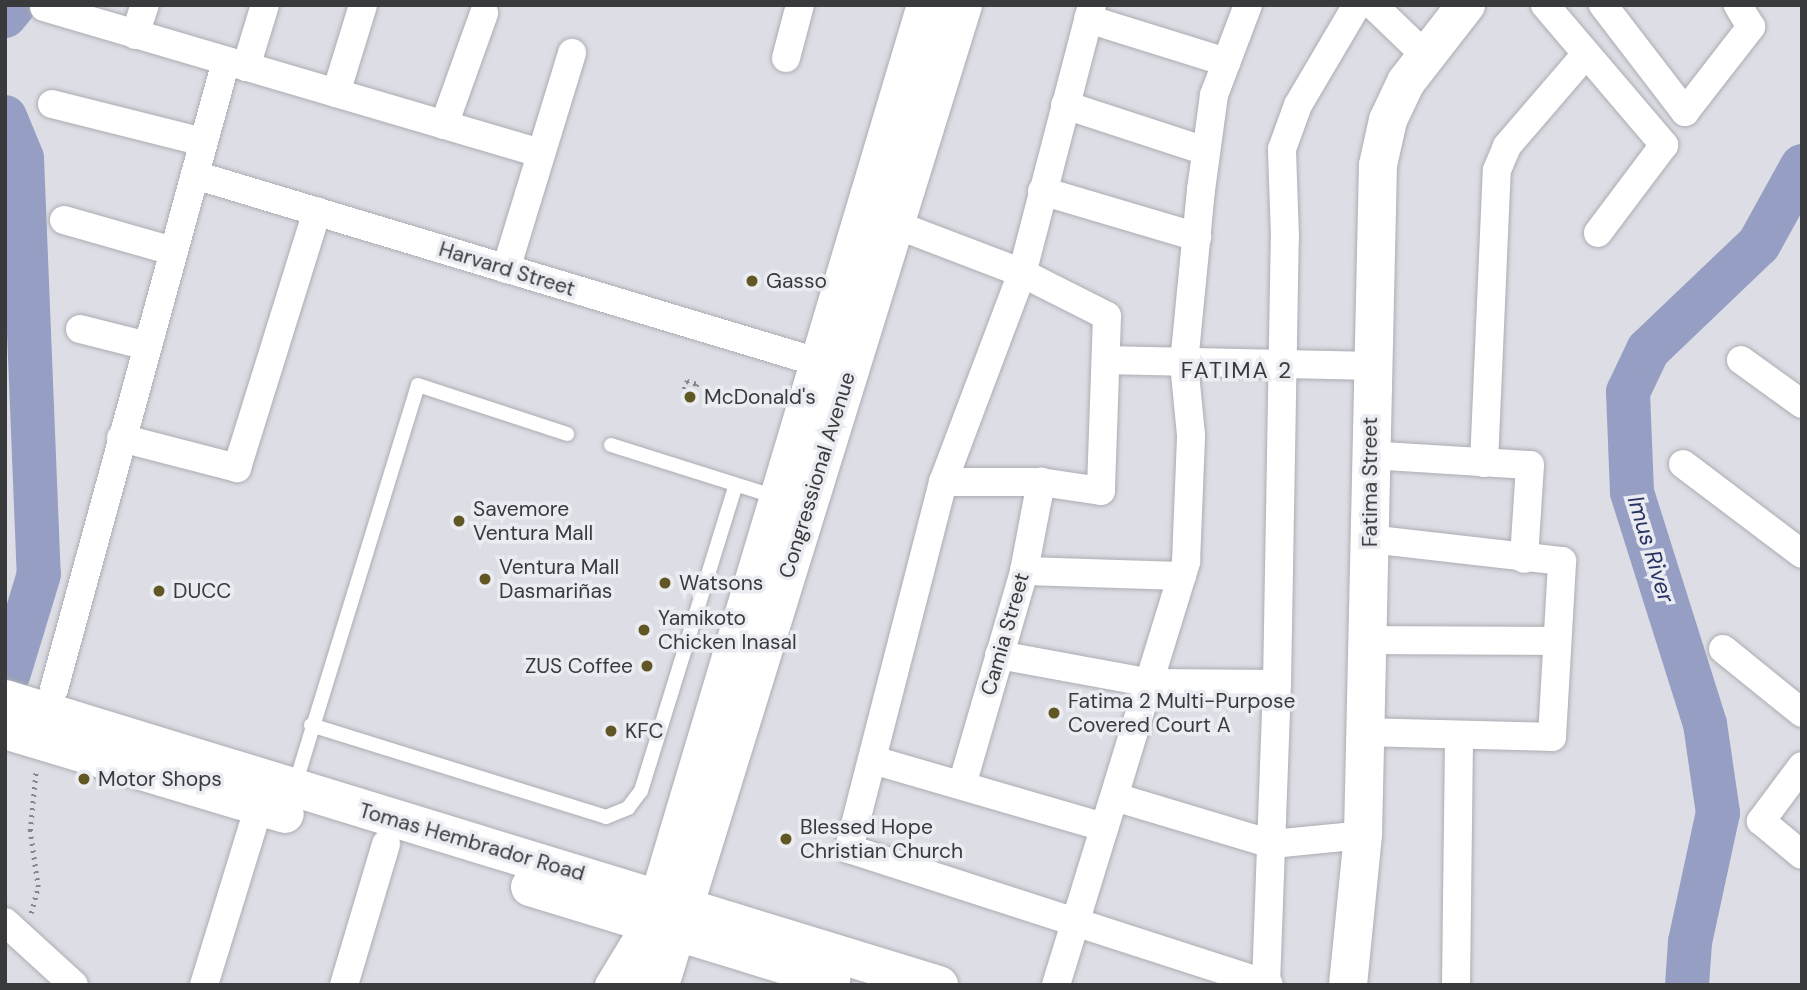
<!DOCTYPE html>
<html>
<head>
<meta charset="utf-8">
<style>
  body { margin:0 }
  #map { position:relative; width:1807px; height:990px; overflow:hidden; background:#dddee5; font-family:"DM Sans",sans-serif }
  div>[style] { position:absolute }
  .river>* { height:44px; margin:-22px; padding:0 22px; transform-origin:22px; border-radius:22px; background:#969fc3 }
  .path>* { height:4.5px; margin-top:-2.25px; transform-origin:0; background:repeating-linear-gradient(90deg,#85868b 0 2px,transparent 0 7px) }
  .roads { filter:drop-shadow(0 0 2px #abadb3) drop-shadow(0 0 2px #abadb3) }
  .lane>* { height:14px; margin:-7px; padding:0 7px; transform-origin:7px; border-radius:7px; background:#fff }
  .street>* { height:28px; margin:-14px; padding:0 14px; transform-origin:14px; border-radius:14px; background:#fff }
  .secondary>* { height:38px; margin:-19px; padding:0 19px; transform-origin:19px; border-radius:19px; background:#fff }
  .dots>* { width:19px; height:19px; translate:-50% -50%; box-sizing:border-box; border:4px solid #eaecf2; border-radius:50% }
  span { translate:-50% -50%; white-space:nowrap; text-align:center; line-height:1.15; -webkit-text-stroke:7px #eaecf2; paint-order:stroke }
  .street-label { font-size:21px; color:#393a3c }
  .poi-label { font-size:21px; color:#393a3c }
  .left { translate:0 -50%; text-align:left }
  .right { translate:-100% -50%; text-align:right }
  .neighbourhood-label { font-size:23px; color:#393a3c; letter-spacing:2px }
  .water-label { font-size:23px; color:#2a3463; font-style:italic }
  .frame { position:absolute; inset:0; border:7px solid #393a3c; pointer-events:none }
</style>
</head>
<body>
<div id="map">
  <div class="river">
    <i style="left:5px;top:16px;width:14px;rotate:-51deg"></i>
    <i style="left:5px;top:117px;width:44px;rotate:67.5deg"></i>
    <i style="left:22px;top:158px;width:416px;rotate:87.7deg"></i>
    <i style="left:39px;top:574px;width:103px;rotate:106.9deg"></i>
    <i style="left:1687px;top:985px;width:43px;rotate:-86deg"></i>
    <i style="left:1690px;top:942px;width:132px;rotate:-77.8deg"></i>
    <i style="left:1718px;top:813px;width:90px;rotate:-98.3deg"></i>
    <i style="left:1705px;top:724px;width:243px;rotate:-107.5deg"></i>
    <i style="left:1632px;top:492px;width:100px;rotate:-92.3deg"></i>
    <i style="left:1628px;top:392px;width:47px;rotate:-64.5deg"></i>
    <i style="left:1648px;top:350px;width:153px;rotate:-43.7deg"></i>
    <i style="left:1759px;top:244px;width:89px;rotate:-61.1deg"></i>
  </div>
  <div class="path">
    <i style="left:684px;top:389px;width:9px;rotate:-69deg"></i>
    <i style="left:687px;top:381px;width:10px;rotate:17deg"></i>
    <i style="left:697px;top:384px;width:20px;rotate:108deg"></i>
    <i style="left:31px;top:913px;width:27px;rotate:-75deg"></i>
    <i style="left:38px;top:887px;width:57px;rotate:-98.1deg"></i>
    <i style="left:30px;top:831px;width:61px;rotate:-84.4deg"></i>
  </div>
  <div class="roads">
    <div class="lane">
      <i style="left:611px;top:445px;width:173px;rotate:17.5deg"></i>
      <i style="left:311px;top:725px;width:309px;rotate:17.3deg"></i>
      <i style="left:606px;top:817px;width:24px;rotate:-22deg"></i>
      <i style="left:628px;top:808px;width:21px;rotate:-53deg"></i>
      <i style="left:641px;top:791px;width:320px;rotate:-72.8deg"></i>
      <i style="left:295px;top:785px;width:418px;rotate:-72.9deg"></i>
      <i style="left:418px;top:385px;width:157px;rotate:18.2deg"></i>
    </div>
    <div class="street">
      <i style="left:1092px;top:5px;width:277px;rotate:104.6deg"></i>
      <i style="left:1022px;top:273px;width:223px;rotate:110.7deg"></i>
      <i style="left:943px;top:482px;width:379px;rotate:104.4deg"></i>
      <i style="left:849px;top:849px;width:441px;rotate:17.9deg"></i>
      <i style="left:1373px;top:5px;width:72px;rotate:43.9deg"></i>
      <i style="left:1545px;top:5px;width:184px;rotate:49.6deg"></i>
      <i style="left:1664px;top:145px;width:110px;rotate:126.9deg"></i>
      <i style="left:1603px;top:5px;width:135px;rotate:52.5deg"></i>
      <i style="left:1685px;top:112px;width:108px;rotate:-52.2deg"></i>
      <i style="left:1751px;top:27px;width:26px;rotate:-121deg"></i>
      <i style="left:44px;top:7px;width:517px;rotate:16.4deg"></i>
      <i style="left:1088px;top:19px;width:145px;rotate:17.3deg"></i>
      <i style="left:135px;top:35px;width:32px;rotate:-72deg"></i>
      <i style="left:786px;top:58px;width:55px;rotate:-75.2deg"></i>
      <i style="left:246px;top:67px;width:65px;rotate:-73deg"></i>
      <i style="left:336px;top:93px;width:92px;rotate:-72.9deg"></i>
      <i style="left:52px;top:104px;width:156px;rotate:14.1deg"></i>
      <i style="left:1065px;top:105px;width:148px;rotate:18.1deg"></i>
      <i style="left:444px;top:125px;width:119px;rotate:-70.3deg"></i>
      <i style="left:195px;top:175px;width:670px;rotate:16.73deg"></i>
      <i style="left:1042px;top:191px;width:162px;rotate:16.5deg"></i>
      <i style="left:64px;top:220px;width:113px;rotate:15.9deg"></i>
      <i style="left:894px;top:224px;width:137px;rotate:20.9deg"></i>
      <i style="left:1022px;top:273px;width:95px;rotate:26.8deg"></i>
      <i style="left:1107px;top:316px;width:175px;rotate:92deg"></i>
      <i style="left:1101px;top:491px;width:61px;rotate:-171.5deg"></i>
      <i style="left:1041px;top:482px;width:98px;rotate:180deg"></i>
      <i style="left:506px;top:269px;width:226px;rotate:-73deg"></i>
      <i style="left:80px;top:329px;width:69px;rotate:14.2deg"></i>
      <i style="left:1106px;top:360px;width:266px;rotate:1.3deg"></i>
      <i style="left:1741px;top:360px;width:75px;rotate:35.8deg"></i>
      <i style="left:121px;top:438px;width:120px;rotate:14.5deg"></i>
      <i style="left:237px;top:468px;width:269px;rotate:-72.7deg"></i>
      <i style="left:1369px;top:455px;width:161px;rotate:3.6deg"></i>
      <i style="left:1530px;top:465px;width:94px;rotate:93.7deg"></i>
      <i style="left:1484px;top:463px;width:293px;rotate:-87.5deg"></i>
      <i style="left:1497px;top:170px;width:26px;rotate:-67deg"></i>
      <i style="left:1507px;top:146px;width:121px;rotate:-49.3deg"></i>
      <i style="left:1683px;top:464px;width:149px;rotate:37.1deg"></i>
      <i style="left:1024px;top:571px;width:158px;rotate:1.8deg"></i>
      <i style="left:1368px;top:640px;width:189px;rotate:0.3deg"></i>
      <i style="left:1723px;top:649px;width:102px;rotate:39deg"></i>
      <i style="left:999px;top:655px;width:155px;rotate:10.4deg"></i>
      <i style="left:1151px;top:683px;width:126px;rotate:0.5deg"></i>
      <i style="left:54px;top:689px;width:651px;rotate:-74.68deg"></i>
      <i style="left:1365px;top:732px;width:187px;rotate:1.5deg"></i>
      <i style="left:1552px;top:737px;width:176px;rotate:-86.7deg"></i>
      <i style="left:1562px;top:561px;width:194px;rotate:-173.5deg"></i>
      <i style="left:873px;top:760px;width:241px;rotate:16.2deg"></i>
      <i style="left:1802px;top:766px;width:69px;rotate:126.7deg"></i>
      <i style="left:1761px;top:821px;width:53px;rotate:39.7deg"></i>
      <i style="left:962px;top:785px;width:223px;rotate:-73.8deg"></i>
      <i style="left:1024px;top:571px;width:91px;rotate:-79.2deg"></i>
      <i style="left:1115px;top:797px;width:164px;rotate:16.7deg"></i>
      <i style="left:1272px;top:844px;width:91px;rotate:-5.6deg"></i>
      <i style="left:5px;top:922px;width:93px;rotate:42.4deg"></i>
      <i style="left:1266px;top:984px;width:300px;rotate:-87.9deg"></i>
      <i style="left:1277px;top:684px;width:447px;rotate:-89deg"></i>
      <i style="left:1285px;top:237px;width:88px;rotate:-92deg"></i>
      <i style="left:1282px;top:149px;width:47px;rotate:-70deg"></i>
      <i style="left:1298px;top:105px;width:116px;rotate:-59.5deg"></i>
      <i style="left:204px;top:985px;width:187px;rotate:-72.9deg"></i>
      <i style="left:344px;top:985px;width:147px;rotate:-73.4deg"></i>
      <i style="left:609px;top:985px;width:60px;rotate:-58.7deg"></i>
      <i style="left:1056px;top:985px;width:443px;rotate:-72.9deg"></i>
      <i style="left:1186px;top:562px;width:127px;rotate:-87.7deg"></i>
      <i style="left:1191px;top:435px;width:72px;rotate:-95.6deg"></i>
      <i style="left:1184px;top:363px;width:174px;rotate:-84.4deg"></i>
      <i style="left:1201px;top:190px;width:96px;rotate:-82.2deg"></i>
      <i style="left:1214px;top:95px;width:96px;rotate:-69.3deg"></i>
      <i style="left:1456px;top:985px;width:250px;rotate:-89.3deg"></i>
    </div>
    <div class="secondary">
      <i style="left:5px;top:699px;width:977px;rotate:17.03deg"></i>
      <i style="left:5px;top:730px;width:292px;rotate:16.7deg"></i>
      <i style="left:530px;top:887px;width:315px;rotate:17deg"></i>
      <i style="left:633px;top:985px;width:1023px;rotate:-73.35deg"></i>
      <i style="left:660px;top:985px;width:1026px;rotate:-72.82deg"></i>
      <i style="left:1348px;top:985px;width:151px;rotate:-84.3deg"></i>
      <i style="left:1363px;top:835px;width:670px;rotate:-88.72deg"></i>
      <i style="left:1378px;top:165px;width:46px;rotate:-77.5deg"></i>
      <i style="left:1388px;top:120px;width:42px;rotate:-64.7deg"></i>
      <i style="left:1406px;top:82px;width:98px;rotate:-52.1deg"></i>
    </div>
  </div>
  <div class="dots">
    <i style="left:752px;top:281px;background:#615724"></i>
    <i style="left:690px;top:397px;background:#615724"></i>
    <i style="left:459px;top:521px;background:#615724"></i>
    <i style="left:485px;top:579px;background:#615724"></i>
    <i style="left:665px;top:583px;background:#615724"></i>
    <i style="left:159px;top:591px;background:#615724"></i>
    <i style="left:644px;top:630px;background:#615724"></i>
    <i style="left:647px;top:666px;background:#615724"></i>
    <i style="left:1054px;top:713px;background:#615724"></i>
    <i style="left:611px;top:731px;background:#615724"></i>
    <i style="left:84px;top:779px;background:#615724"></i>
    <i style="left:786px;top:839px;background:#615724"></i>
  </div>
  <div class="street-label">
    <span style="left:507px;top:269px;rotate:17deg">Harvard Street</span>
    <span style="left:817px;top:475px;rotate:-73deg">Congressional Avenue</span>
    <span style="left:1370px;top:482px;rotate:-90deg">Fatima Street</span>
    <span style="left:1005px;top:634px;rotate:-74deg">Camia Street</span>
    <span style="left:472px;top:842px;rotate:16deg">Tomas Hembrador Road</span>
  </div>
  <div class="poi-label">
    <span class="left" style="left:766px;top:281px">Gasso</span>
    <span class="left" style="left:704px;top:397px">McDonald's</span>
    <span class="left" style="left:473px;top:521px">Savemore<br>Ventura Mall</span>
    <span class="left" style="left:499px;top:579px">Ventura Mall<br>Dasmariñas</span>
    <span class="left" style="left:679px;top:583px">Watsons</span>
    <span class="left" style="left:173px;top:591px">DUCC</span>
    <span class="left" style="left:658px;top:630px">Yamikoto<br>Chicken Inasal</span>
    <span class="right" style="left:633px;top:666px">ZUS Coffee</span>
    <span class="left" style="left:1068px;top:713px">Fatima 2 Multi-Purpose<br>Covered Court A</span>
    <span class="left" style="left:625px;top:731px">KFC</span>
    <span class="left" style="left:98px;top:779px">Motor Shops</span>
    <span class="left" style="left:800px;top:839px">Blessed Hope<br>Christian Church</span>
  </div>
  <div class="neighbourhood-label">
    <span style="left:1237px;top:370px">FATIMA 2</span>
  </div>
  <div class="water-label">
    <span style="left:1651px;top:549px;rotate:73deg">Imus River</span>
  </div>
  <div class="frame"></div>
</div>
</body>
</html>
